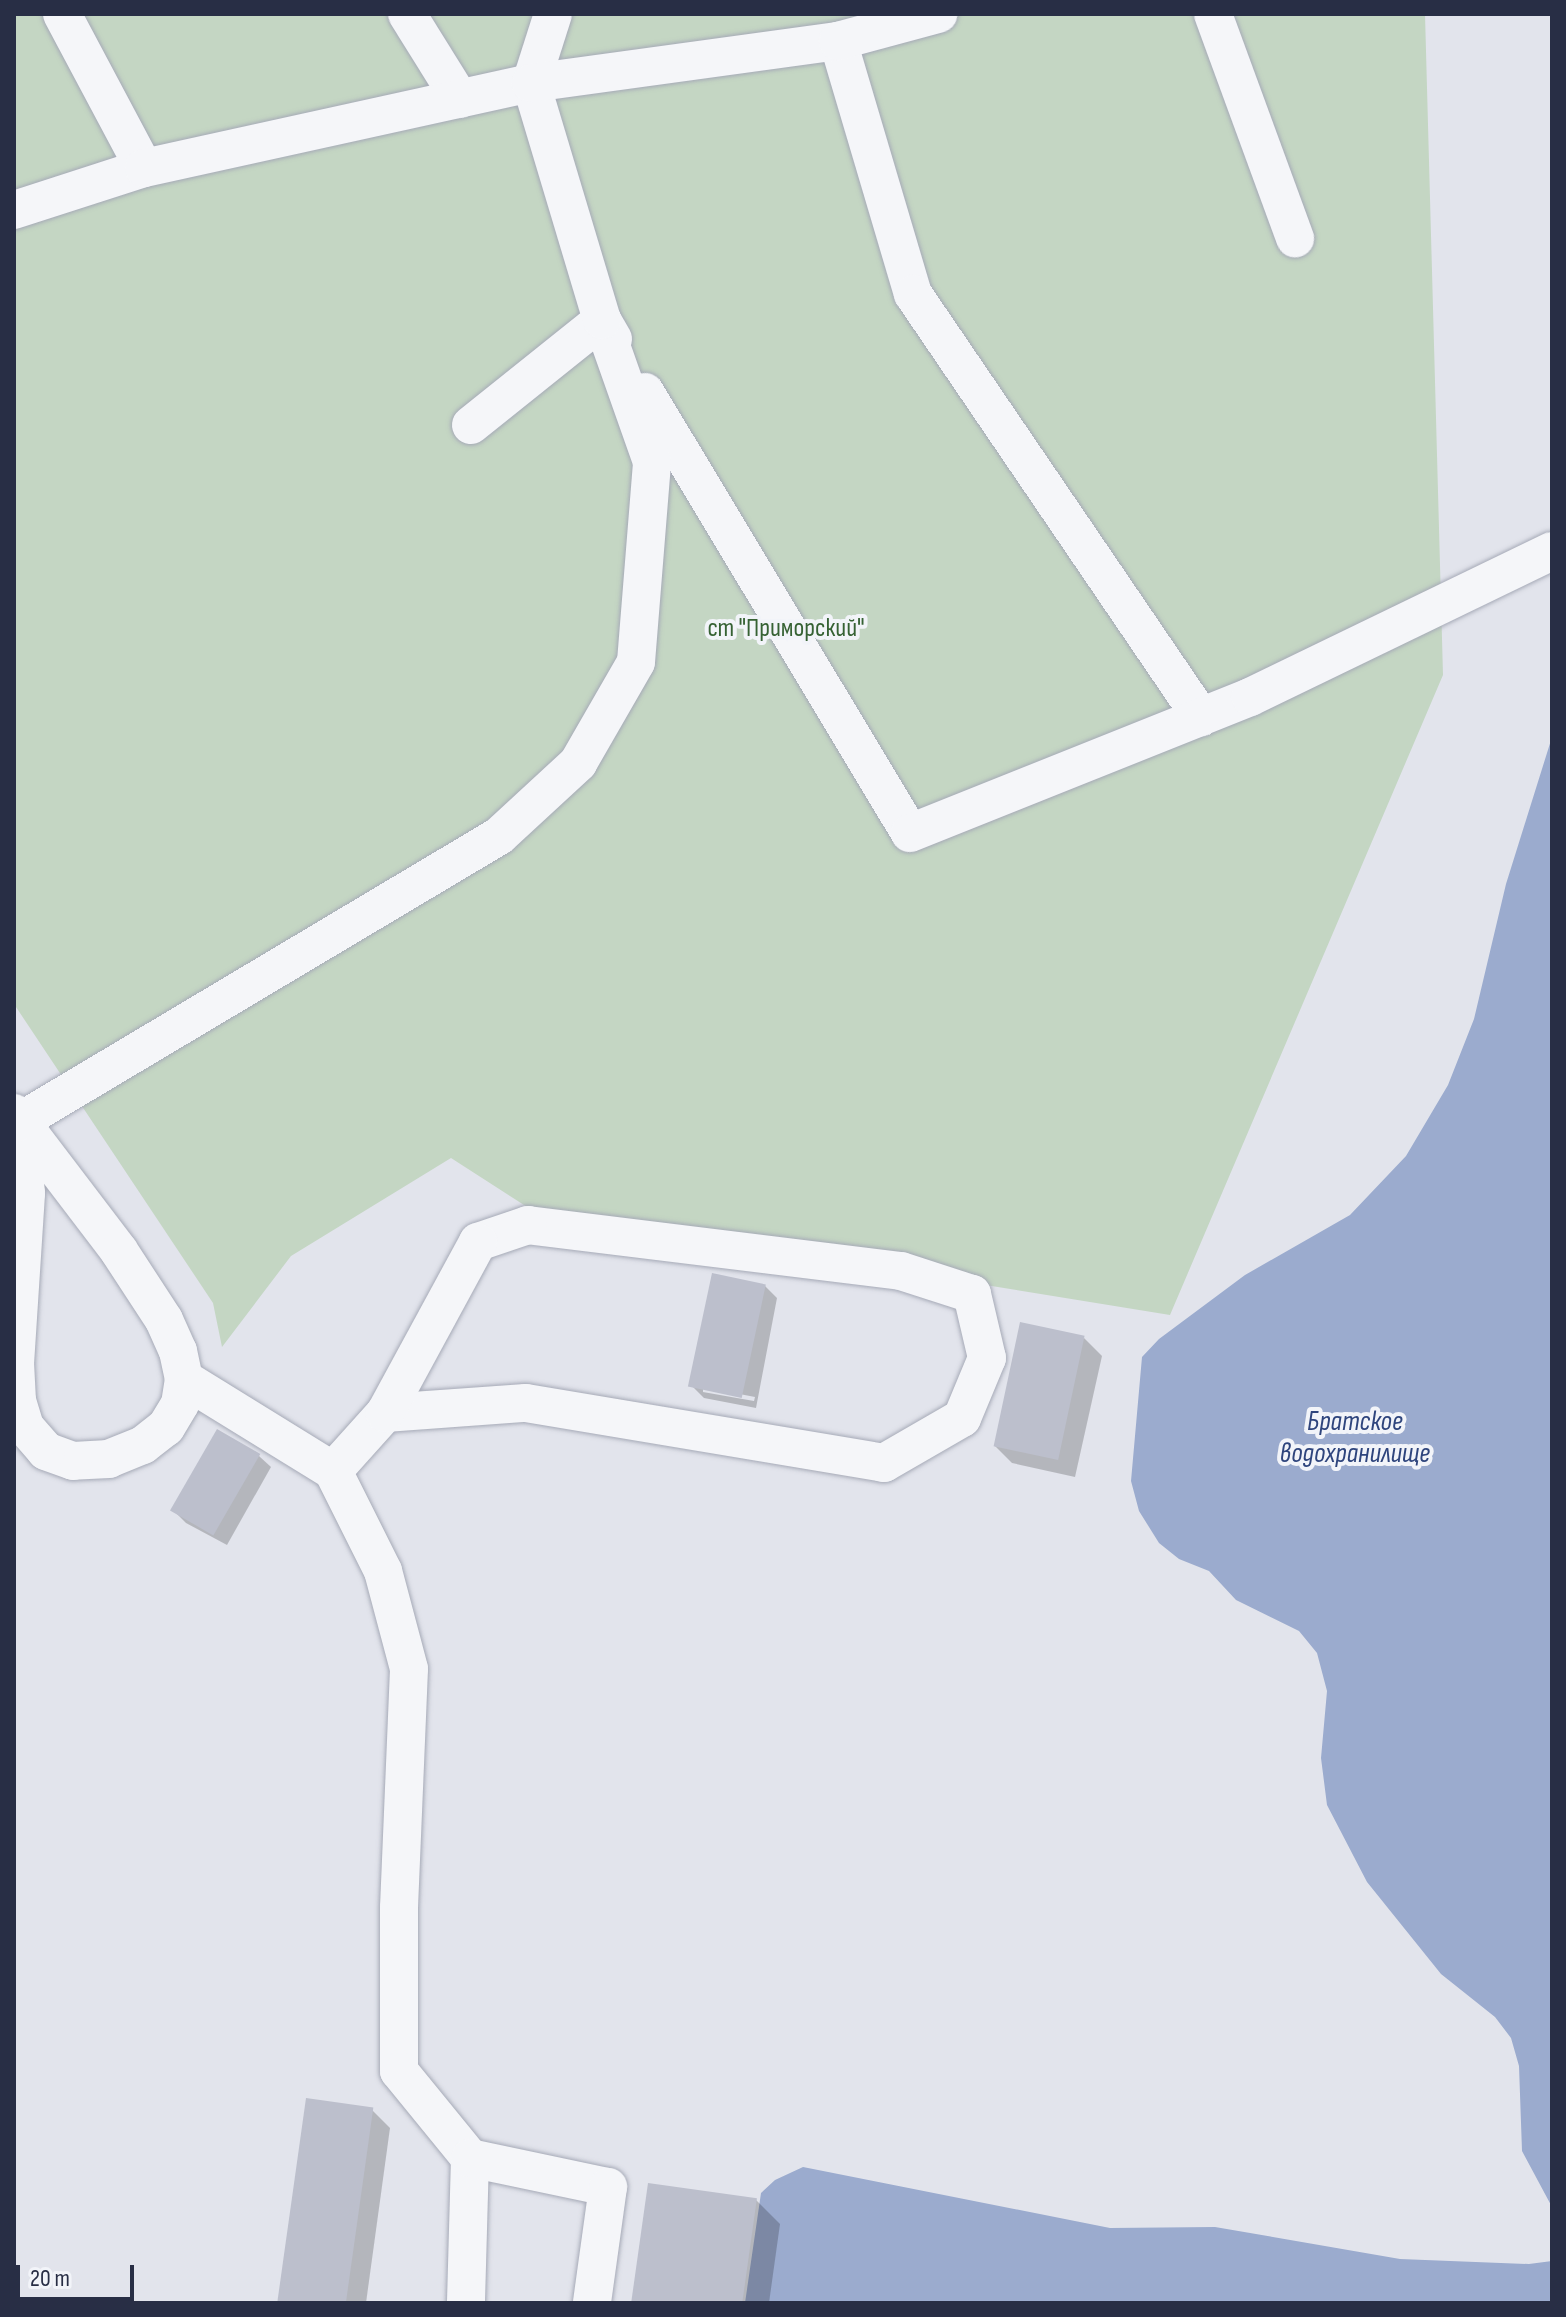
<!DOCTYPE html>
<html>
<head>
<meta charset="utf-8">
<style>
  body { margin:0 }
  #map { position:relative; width:1566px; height:2317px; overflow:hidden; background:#e2e4ec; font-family:"Sofia Sans Condensed",sans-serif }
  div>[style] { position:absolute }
  .green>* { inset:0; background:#c4d6c3 }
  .water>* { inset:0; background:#9babce }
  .shadow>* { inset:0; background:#0003 }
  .building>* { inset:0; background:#bcbfcc; transform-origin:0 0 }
  .roads { filter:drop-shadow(0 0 2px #a6aab7) drop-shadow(0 0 2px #a6aab7) }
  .minor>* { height:38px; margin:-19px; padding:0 19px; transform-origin:19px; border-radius:19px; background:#f5f6f9 }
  span { translate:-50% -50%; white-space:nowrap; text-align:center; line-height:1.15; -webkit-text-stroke:8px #f2f4f9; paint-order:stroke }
  .park-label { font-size:26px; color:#366234 }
  .water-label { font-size:28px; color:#2f457d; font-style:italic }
  .frame { position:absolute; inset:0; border:16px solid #282e45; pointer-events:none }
  .scale { position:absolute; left:16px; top:2265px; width:118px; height:36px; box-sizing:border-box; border:4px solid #282e45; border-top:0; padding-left:10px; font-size:24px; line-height:28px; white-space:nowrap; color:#282e45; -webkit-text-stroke:6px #f2f4f9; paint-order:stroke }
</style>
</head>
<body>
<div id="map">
  <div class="green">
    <i style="clip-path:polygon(14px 14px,1425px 14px,1443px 675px,1170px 1315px,535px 1212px,451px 1158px,291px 1256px,222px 1347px,213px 1303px,14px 1004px)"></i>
  </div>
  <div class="water">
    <i style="clip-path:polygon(1552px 737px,1552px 2207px,1522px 2151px,1519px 2066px,1511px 2038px,1495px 2017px,1441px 1974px,1367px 1882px,1327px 1805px,1321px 1758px,1327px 1691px,1317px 1653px,1299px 1631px,1236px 1600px,1209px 1571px,1179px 1559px,1159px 1543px,1139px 1511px,1131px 1481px,1142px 1357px,1159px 1339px,1245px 1275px,1350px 1215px,1406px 1156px,1448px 1085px,1474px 1019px,1506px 884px)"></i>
    <i style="clip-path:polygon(803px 2167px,1110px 2228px,1215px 2227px,1400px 2259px,1529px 2264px,1552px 2261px,1552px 2303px,745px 2303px,761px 2193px,775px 2180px)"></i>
  </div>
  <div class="shadow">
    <i style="clip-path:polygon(evenodd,765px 1286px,777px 1298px,756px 1408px,704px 1398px,692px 1386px,765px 1286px,703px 1387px,755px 1397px,754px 1401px,703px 1392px,703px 1387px)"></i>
    <i style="clip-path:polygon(1084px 1338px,1102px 1356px,1075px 1477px,1012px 1463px,994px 1445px)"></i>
    <i style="clip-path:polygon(218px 1432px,259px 1456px,271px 1467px,227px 1545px,186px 1523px,174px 1511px)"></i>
    <i style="clip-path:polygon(372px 2110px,390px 2128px,366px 2303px,278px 2303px)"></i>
    <i style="clip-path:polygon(756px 2200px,780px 2224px,769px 2303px,634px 2303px)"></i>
  </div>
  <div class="building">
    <i style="left:712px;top:1273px;width:55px;height:116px;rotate:12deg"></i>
    <i style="left:1020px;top:1322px;width:66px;height:127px;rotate:12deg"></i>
    <i style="left:217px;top:1429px;width:50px;height:94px;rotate:30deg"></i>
    <i style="left:306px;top:2098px;width:68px;height:207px;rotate:8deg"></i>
    <i style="left:648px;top:2183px;width:110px;height:121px;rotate:8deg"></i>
  </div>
  <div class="roads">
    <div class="minor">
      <i style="left:62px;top:14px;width:174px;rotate:62deg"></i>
      <i style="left:407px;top:14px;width:100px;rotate:58.1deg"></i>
      <i style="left:1213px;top:14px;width:239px;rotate:69.9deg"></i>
      <i style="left:838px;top:41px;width:264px;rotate:73.5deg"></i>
      <i style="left:913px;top:294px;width:512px;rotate:55.75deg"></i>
      <i style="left:14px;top:210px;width:137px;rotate:-17.9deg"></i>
      <i style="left:144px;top:168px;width:396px;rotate:-12.4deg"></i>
      <i style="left:531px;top:83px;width:72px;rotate:-72.3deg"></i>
      <i style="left:645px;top:392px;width:514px;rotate:59deg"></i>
      <i style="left:910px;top:833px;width:366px;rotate:-21.8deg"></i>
      <i style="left:1250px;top:697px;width:335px;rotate:-25.8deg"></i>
      <i style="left:471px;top:425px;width:168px;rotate:-38.7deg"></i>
      <i style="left:602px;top:320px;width:22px;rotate:60deg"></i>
      <i style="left:14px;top:1113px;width:173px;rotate:52.7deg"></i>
      <i style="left:119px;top:1251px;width:82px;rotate:56.9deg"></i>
      <i style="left:164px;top:1320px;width:34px;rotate:66deg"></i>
      <i style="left:178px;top:1351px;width:29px;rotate:78deg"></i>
      <i style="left:184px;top:1379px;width:25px;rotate:99deg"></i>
      <i style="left:180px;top:1404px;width:27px;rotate:121deg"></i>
      <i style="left:166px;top:1427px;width:29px;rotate:142deg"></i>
      <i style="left:143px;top:1445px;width:37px;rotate:158deg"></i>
      <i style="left:109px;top:1459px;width:36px;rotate:177deg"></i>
      <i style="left:73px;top:1461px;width:29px;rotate:-160deg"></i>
      <i style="left:46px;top:1451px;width:32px;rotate:-131deg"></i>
      <i style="left:25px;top:1427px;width:27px;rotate:-107deg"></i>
      <i style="left:17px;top:1401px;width:37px;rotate:-93deg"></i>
      <i style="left:15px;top:1364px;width:171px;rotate:-86.3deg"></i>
      <i style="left:26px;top:1193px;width:71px;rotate:-95.6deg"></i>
      <i style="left:19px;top:1122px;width:559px;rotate:-30.79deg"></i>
      <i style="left:499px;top:836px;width:108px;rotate:-42.7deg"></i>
      <i style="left:578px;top:763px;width:116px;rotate:-60.1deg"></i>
      <i style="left:636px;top:662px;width:201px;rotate:-85.4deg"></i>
      <i style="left:652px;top:462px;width:151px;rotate:-109.4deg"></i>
      <i style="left:602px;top:320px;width:247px;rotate:-106.7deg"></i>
      <i style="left:531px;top:83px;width:310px;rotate:-7.8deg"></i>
      <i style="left:838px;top:41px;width:104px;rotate:-15.1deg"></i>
      <i style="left:184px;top:1379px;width:175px;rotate:31.7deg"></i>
      <i style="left:333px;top:1471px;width:78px;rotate:-48.1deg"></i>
      <i style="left:385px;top:1413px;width:141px;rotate:-4.1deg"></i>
      <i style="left:526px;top:1403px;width:363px;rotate:9.5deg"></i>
      <i style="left:884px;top:1463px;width:90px;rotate:-30deg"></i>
      <i style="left:962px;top:1418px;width:65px;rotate:-67.4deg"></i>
      <i style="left:987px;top:1358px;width:66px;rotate:-103.2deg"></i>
      <i style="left:972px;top:1294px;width:75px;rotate:-162.1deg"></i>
      <i style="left:901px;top:1271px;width:376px;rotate:-173deg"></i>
      <i style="left:528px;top:1225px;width:53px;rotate:161.2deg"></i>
      <i style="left:478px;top:1242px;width:195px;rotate:118.5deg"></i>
      <i style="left:333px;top:1471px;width:112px;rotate:63.4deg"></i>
      <i style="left:383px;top:1571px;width:101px;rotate:75.1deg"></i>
      <i style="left:409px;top:1669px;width:239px;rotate:92.4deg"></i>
      <i style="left:399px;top:1908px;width:163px;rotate:90deg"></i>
      <i style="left:399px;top:2071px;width:112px;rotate:50.8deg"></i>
      <i style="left:470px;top:2158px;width:145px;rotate:91.6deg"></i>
      <i style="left:470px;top:2158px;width:141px;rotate:11.9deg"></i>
      <i style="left:608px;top:2187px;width:117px;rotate:97.9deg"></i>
    </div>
  </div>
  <div class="park-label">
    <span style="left:786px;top:629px">ст "Приморский"</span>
  </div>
  <div class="water-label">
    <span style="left:1355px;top:1438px">Братское<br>водохранилище</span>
  </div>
  <div class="frame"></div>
  <div class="scale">20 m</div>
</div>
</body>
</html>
